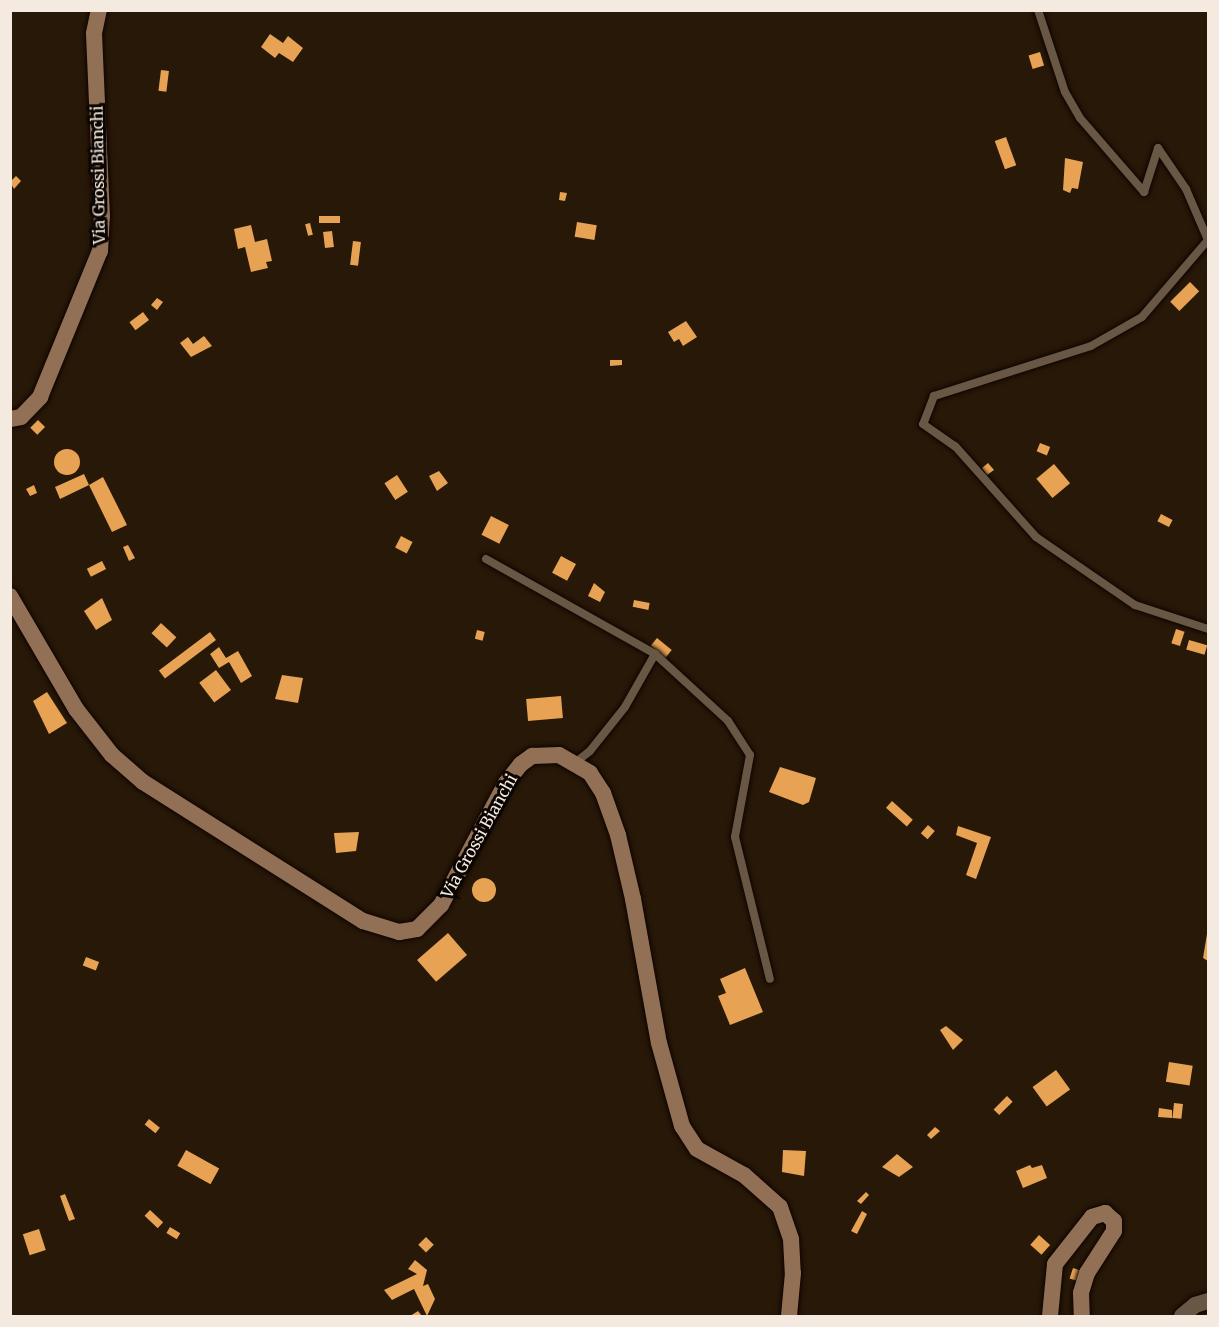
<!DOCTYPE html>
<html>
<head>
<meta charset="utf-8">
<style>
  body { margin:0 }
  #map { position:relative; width:1219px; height:1327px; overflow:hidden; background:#271808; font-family:Merriweather,serif }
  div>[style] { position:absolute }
  .building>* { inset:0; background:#e7a254; transform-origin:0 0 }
  .round { border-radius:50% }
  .roads { filter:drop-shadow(0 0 2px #0f0400) drop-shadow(0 0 2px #0f0400) }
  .service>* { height:8px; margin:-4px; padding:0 4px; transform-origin:4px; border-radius:4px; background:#695745 }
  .tertiary>* { height:16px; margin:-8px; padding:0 8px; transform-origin:8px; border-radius:8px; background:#695745 }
  .secondary>* { height:16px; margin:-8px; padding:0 8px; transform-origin:8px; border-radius:8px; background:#927055 }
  span { translate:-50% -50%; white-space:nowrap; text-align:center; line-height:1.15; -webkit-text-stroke:6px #0b0502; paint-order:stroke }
  .street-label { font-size:16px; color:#f4eadf }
  .frame { position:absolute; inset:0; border:12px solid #f4eadf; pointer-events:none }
</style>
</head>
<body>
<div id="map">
  <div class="building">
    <i style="clip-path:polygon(270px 34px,283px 43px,288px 36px,303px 48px,293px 62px,279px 53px,275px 58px,261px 47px)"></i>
    <i style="left:1040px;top:52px;width:14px;height:12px;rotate:73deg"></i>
    <i style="left:161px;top:70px;width:8px;height:21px;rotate:7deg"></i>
    <i style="left:1006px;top:137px;width:30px;height:12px;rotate:70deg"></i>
    <i style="clip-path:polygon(1065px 158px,1083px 162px,1078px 189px,1072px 188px,1070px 193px,1063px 190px)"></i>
    <i style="clip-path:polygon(16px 176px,21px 181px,14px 189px,10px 182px)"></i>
    <i style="clip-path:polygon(560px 192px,567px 193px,565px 201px,559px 200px)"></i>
    <i style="left:340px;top:216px;width:7px;height:21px;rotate:90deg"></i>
    <i style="left:577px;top:222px;width:20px;height:15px;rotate:9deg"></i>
    <i style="left:310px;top:223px;width:12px;height:5px;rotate:76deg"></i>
    <i style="clip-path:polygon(251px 225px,255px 242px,267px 239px,272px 261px,266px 262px,268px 268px,251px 272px,245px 247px,238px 249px,234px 229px)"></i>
    <i style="left:332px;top:231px;width:16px;height:9px;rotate:83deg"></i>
    <i style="left:353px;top:241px;width:8px;height:24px;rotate:7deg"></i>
    <i style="left:1190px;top:282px;width:13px;height:28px;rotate:45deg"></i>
    <i style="clip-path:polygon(157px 298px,163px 302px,157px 310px,151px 305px)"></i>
    <i style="left:143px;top:312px;width:10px;height:17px;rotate:53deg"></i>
    <i style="clip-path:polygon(686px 321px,697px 337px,683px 346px,679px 339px,674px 342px,668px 332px)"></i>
    <i style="clip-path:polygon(204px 336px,212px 346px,191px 357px,180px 343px,188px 337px,193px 344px)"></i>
    <i style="clip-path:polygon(610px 360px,622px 360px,622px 365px,610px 366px)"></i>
    <i style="left:38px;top:420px;width:10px;height:11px;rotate:45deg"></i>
    <i style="left:1040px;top:443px;width:11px;height:9px;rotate:22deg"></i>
    <i class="round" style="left:54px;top:449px;width:26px;height:26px"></i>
    <i style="clip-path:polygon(988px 463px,994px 470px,987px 475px,982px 468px)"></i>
    <i style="left:1054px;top:464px;width:25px;height:23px;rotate:50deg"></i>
    <i style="clip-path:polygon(439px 471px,448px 483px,437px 491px,429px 476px)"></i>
    <i style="clip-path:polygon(84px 474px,89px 485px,103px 477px,127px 525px,112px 532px,89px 485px,60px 499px,55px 487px)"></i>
    <i style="left:397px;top:475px;width:20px;height:15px;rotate:57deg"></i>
    <i style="clip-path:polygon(34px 485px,37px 493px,30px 496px,26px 489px)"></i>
    <i style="left:1161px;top:514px;width:13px;height:8px;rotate:27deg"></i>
    <i style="left:491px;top:516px;width:20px;height:21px;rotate:27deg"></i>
    <i style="left:401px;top:536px;width:13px;height:13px;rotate:27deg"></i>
    <i style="clip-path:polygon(128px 545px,135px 558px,129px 561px,123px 547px)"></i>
    <i style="left:561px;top:556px;width:17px;height:19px;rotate:28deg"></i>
    <i style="left:102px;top:561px;width:9px;height:17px;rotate:63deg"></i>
    <i style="clip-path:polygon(594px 583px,605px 592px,600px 602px,588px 596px)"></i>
    <i style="clip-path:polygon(102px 598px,112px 620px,96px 630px,84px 611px)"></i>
    <i style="left:634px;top:600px;width:16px;height:7px;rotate:11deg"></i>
    <i style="left:161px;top:623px;width:21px;height:14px;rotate:43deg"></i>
    <i style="left:1176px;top:629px;width:9px;height:15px;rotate:18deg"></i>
    <i style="left:477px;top:630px;width:8px;height:9px;rotate:14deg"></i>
    <i style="left:210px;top:632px;width:10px;height:64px;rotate:53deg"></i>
    <i style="left:657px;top:638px;width:19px;height:10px;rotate:39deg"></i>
    <i style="left:1189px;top:640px;width:19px;height:10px;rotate:16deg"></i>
    <i style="clip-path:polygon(219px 647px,226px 658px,238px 651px,252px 676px,241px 683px,229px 662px,219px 668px,210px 654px)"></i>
    <i style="left:216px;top:670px;width:25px;height:21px;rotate:53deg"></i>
    <i style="clip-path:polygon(282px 675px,303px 678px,298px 703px,275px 699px)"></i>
    <i style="clip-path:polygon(47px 692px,67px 723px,49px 734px,33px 701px)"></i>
    <i style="left:561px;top:696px;width:22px;height:35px;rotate:85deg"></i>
    <i style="clip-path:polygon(780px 767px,816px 778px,809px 802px,803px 805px,769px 792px)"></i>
    <i style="left:892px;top:801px;width:28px;height:9px;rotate:42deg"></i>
    <i style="left:928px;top:825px;width:9px;height:11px;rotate:41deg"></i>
    <i style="clip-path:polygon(958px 826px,991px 837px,976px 879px,966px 875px,977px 843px,956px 835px)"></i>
    <i style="clip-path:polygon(359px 832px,356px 851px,336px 853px,334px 833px)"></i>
    <i class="round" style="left:472px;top:878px;width:24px;height:24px"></i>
    <i style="left:448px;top:933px;width:29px;height:41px;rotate:49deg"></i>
    <i style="clip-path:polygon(1207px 934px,1208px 934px,1208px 961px,1203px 958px)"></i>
    <i style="left:86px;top:957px;width:14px;height:9px;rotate:21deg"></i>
    <i style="clip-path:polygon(745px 968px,763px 1012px,730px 1025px,718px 996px,726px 993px,720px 979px)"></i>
    <i style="clip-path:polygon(946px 1026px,963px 1040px,953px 1050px,940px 1030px)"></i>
    <i style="left:1169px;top:1062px;width:24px;height:20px;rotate:9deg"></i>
    <i style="left:1056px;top:1070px;width:24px;height:29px;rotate:54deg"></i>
    <i style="left:1007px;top:1096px;width:8px;height:19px;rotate:45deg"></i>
    <i style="left:1174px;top:1103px;width:9px;height:15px;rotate:6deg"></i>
    <i style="clip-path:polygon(1159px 1108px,1172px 1110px,1172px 1118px,1158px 1117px)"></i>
    <i style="left:149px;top:1119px;width:14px;height:7px;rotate:39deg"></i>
    <i style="clip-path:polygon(935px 1127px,940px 1131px,931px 1139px,927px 1135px)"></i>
    <i style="left:186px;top:1150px;width:38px;height:18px;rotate:29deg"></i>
    <i style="clip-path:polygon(783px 1150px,806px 1151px,804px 1176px,782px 1172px)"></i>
    <i style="clip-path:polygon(897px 1154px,913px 1167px,899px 1177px,882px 1167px)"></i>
    <i style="clip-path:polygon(1030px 1165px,1032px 1168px,1042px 1165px,1047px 1178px,1023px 1188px,1016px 1171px)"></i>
    <i style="clip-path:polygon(866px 1192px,869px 1195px,861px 1204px,857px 1201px)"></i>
    <i style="clip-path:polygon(65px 1194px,75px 1219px,69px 1221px,60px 1196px)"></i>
    <i style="left:150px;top:1210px;width:18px;height:8px;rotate:43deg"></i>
    <i style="clip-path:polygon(862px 1211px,867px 1214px,857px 1234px,851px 1231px)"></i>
    <i style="left:170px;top:1227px;width:12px;height:7px;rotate:31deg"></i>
    <i style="left:39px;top:1229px;width:22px;height:17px;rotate:72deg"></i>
    <i style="left:1039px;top:1235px;width:15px;height:13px;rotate:42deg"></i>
    <i style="left:426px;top:1237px;width:11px;height:11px;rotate:45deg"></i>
    <i style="clip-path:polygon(415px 1260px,427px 1270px,423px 1286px,428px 1284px,435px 1299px,427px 1316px,414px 1289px,392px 1300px,384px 1290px,417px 1274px,408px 1269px)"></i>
    <i style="left:1073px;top:1268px;width:9px;height:11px;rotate:18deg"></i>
    <i style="clip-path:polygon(418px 1311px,422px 1316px,410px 1316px)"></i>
  </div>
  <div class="roads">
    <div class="service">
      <i style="left:1038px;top:10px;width:86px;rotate:71.8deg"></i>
      <i style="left:1065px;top:92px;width:30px;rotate:60deg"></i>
      <i style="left:1080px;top:118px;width:98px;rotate:49.1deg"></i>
      <i style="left:1144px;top:192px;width:46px;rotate:-72.3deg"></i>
      <i style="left:1158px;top:148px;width:50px;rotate:55.7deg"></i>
      <i style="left:1186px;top:189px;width:56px;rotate:66.7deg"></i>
      <i style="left:1208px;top:240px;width:101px;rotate:130.6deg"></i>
      <i style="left:1142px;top:317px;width:59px;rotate:150.4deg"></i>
      <i style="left:1091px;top:346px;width:165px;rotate:162.3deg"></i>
      <i style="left:934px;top:396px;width:30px;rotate:111deg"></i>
      <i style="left:923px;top:424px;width:39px;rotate:35deg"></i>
      <i style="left:955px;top:446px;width:122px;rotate:48.3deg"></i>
      <i style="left:1036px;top:537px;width:120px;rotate:34.5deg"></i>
      <i style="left:1135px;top:605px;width:77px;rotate:18.2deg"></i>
      <i style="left:486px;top:559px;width:194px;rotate:29.3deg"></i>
      <i style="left:655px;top:654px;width:61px;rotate:119.5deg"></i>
      <i style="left:625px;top:707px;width:56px;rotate:128.5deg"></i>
      <i style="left:590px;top:751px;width:18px;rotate:142deg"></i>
      <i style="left:655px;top:654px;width:99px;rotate:42.5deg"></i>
      <i style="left:728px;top:721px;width:40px;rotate:57.1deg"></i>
      <i style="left:750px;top:755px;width:83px;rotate:100.4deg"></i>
      <i style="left:735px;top:837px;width:146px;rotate:76.2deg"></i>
    </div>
    <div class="tertiary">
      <i style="left:1182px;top:1316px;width:17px;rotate:-40deg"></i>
      <i style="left:1195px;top:1305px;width:14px;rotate:-17deg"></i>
    </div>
    <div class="secondary">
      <i style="left:10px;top:419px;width:11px;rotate:-10deg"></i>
      <i style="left:21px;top:417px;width:28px;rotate:-46deg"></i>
      <i style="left:40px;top:397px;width:158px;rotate:-67.7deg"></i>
      <i style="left:100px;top:251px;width:34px;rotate:-87deg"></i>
      <i style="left:102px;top:217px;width:184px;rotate:-92.5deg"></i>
      <i style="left:94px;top:33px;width:24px;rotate:-78deg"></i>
      <i style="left:10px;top:596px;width:131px;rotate:59.7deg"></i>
      <i style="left:76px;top:709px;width:58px;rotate:52deg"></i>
      <i style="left:112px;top:755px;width:41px;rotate:41.1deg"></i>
      <i style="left:143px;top:782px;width:260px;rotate:32.3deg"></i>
      <i style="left:363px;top:921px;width:38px;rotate:17deg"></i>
      <i style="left:399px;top:932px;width:18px;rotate:-9deg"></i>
      <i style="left:417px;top:929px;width:34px;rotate:-45deg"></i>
      <i style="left:441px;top:905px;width:138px;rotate:-62deg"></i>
      <i style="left:506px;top:783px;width:24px;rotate:-52deg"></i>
      <i style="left:521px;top:764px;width:14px;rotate:-36deg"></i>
      <i style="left:532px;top:756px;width:27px;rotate:-2deg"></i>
      <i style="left:559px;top:755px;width:36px;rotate:30deg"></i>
      <i style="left:590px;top:773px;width:24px;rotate:57deg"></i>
      <i style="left:603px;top:793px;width:45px;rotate:70.3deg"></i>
      <i style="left:618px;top:835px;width:66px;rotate:76.8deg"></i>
      <i style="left:633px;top:899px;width:146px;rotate:79.8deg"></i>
      <i style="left:659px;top:1043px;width:86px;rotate:74.5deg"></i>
      <i style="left:682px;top:1126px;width:27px;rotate:57deg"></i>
      <i style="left:697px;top:1149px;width:54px;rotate:29deg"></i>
      <i style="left:744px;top:1175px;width:48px;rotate:41.6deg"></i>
      <i style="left:780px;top:1207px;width:34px;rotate:71deg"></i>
      <i style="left:791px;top:1239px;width:34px;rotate:87deg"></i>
      <i style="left:793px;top:1273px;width:43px;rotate:95.3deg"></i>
      <i style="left:1050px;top:1316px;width:52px;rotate:-84.5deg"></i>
      <i style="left:1055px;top:1264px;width:60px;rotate:-51.8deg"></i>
      <i style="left:1092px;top:1217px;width:14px;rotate:-17deg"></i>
      <i style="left:1105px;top:1213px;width:12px;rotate:42deg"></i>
      <i style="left:1114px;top:1221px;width:10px;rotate:90deg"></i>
      <i style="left:1114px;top:1231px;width:50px;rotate:122.7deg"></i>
      <i style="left:1087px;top:1273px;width:21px;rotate:107deg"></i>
      <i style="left:1081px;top:1293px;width:23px;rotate:88deg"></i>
    </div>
  </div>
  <div class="street-label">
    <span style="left:98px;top:175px;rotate:-91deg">Via Grossi Bianchi</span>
    <span style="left:479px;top:836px;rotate:-61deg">Via Grossi Bianchi</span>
  </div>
  <div class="frame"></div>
</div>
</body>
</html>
